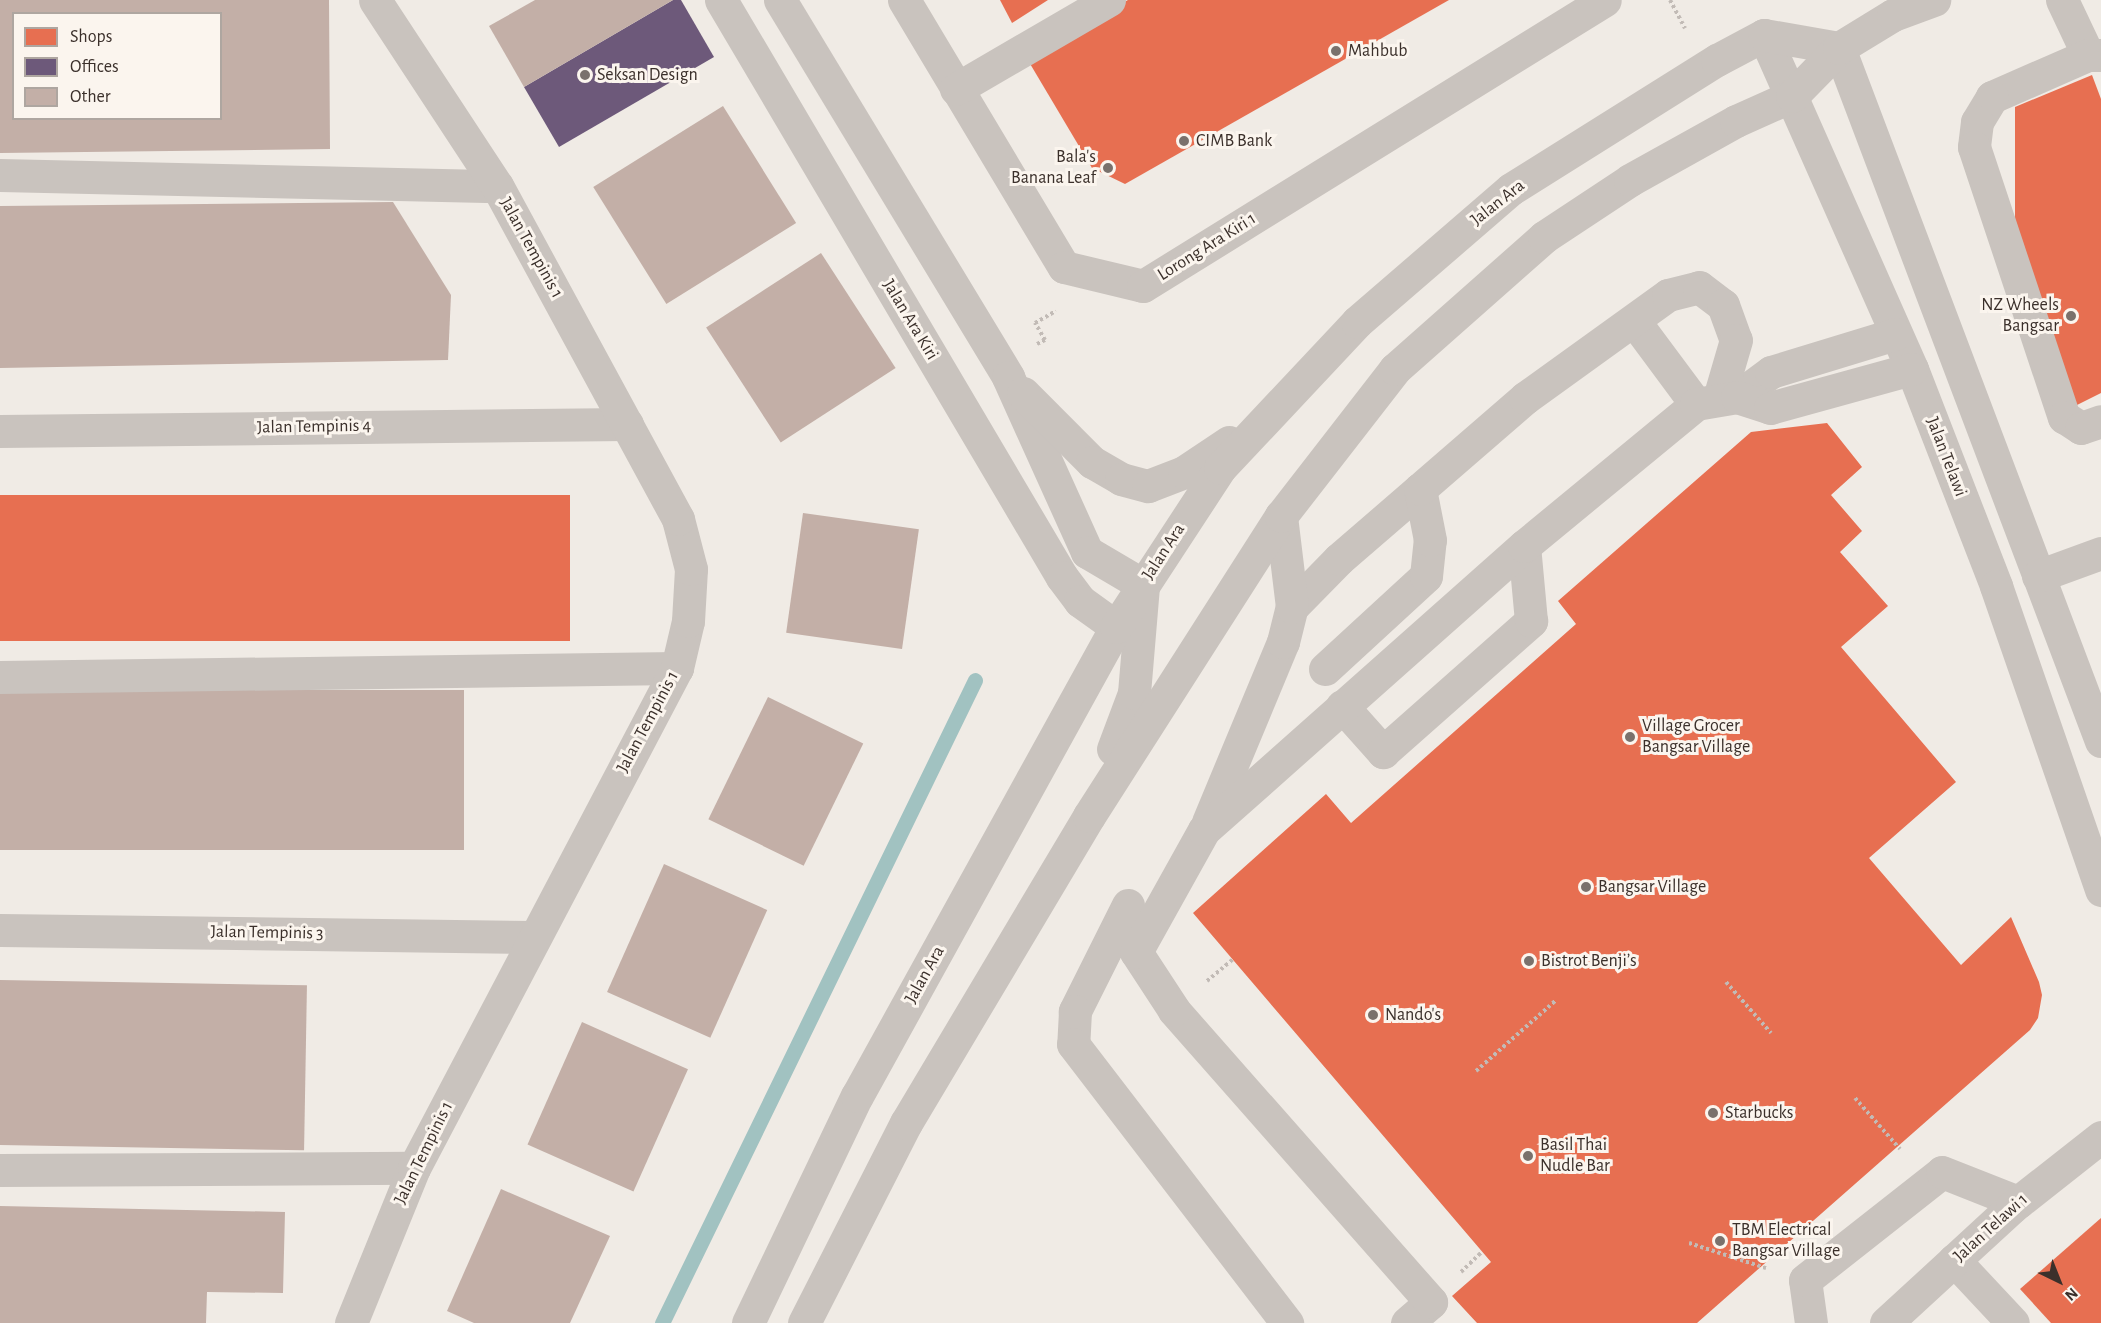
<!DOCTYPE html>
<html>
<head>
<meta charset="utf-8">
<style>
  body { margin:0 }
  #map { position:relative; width:2101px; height:1323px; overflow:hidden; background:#f0ebe5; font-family:"Alegreya Sans",sans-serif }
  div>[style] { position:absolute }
  .shops>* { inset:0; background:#e76f51; transform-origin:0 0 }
  .offices>* { inset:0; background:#6d597a }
  .stream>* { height:15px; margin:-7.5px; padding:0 7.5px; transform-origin:7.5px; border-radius:7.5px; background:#a1c2c1 }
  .building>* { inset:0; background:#c3afa7; transform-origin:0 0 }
  .path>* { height:4px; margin-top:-2px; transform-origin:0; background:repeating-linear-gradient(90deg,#c2bbb6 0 3px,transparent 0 6px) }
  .minor>* { height:33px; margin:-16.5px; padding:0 16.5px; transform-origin:16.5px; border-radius:16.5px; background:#c9c3be }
  .dots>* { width:16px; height:16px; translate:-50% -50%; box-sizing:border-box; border:3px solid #fbf5ee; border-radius:50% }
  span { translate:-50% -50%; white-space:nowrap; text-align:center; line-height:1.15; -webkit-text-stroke:6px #fbf5ee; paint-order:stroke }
  .poi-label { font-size:18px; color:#3b302b }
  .left { translate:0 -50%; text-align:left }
  .right { translate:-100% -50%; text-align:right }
  .street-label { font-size:18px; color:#3b302b }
  .legend { position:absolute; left:12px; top:12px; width:210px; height:108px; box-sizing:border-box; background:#fbf5ee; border:2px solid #aea6a0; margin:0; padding:8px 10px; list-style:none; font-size:18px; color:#3b302b }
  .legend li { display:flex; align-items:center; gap:12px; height:30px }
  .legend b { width:30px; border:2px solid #aea6a0 }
  .north { position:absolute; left:2029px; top:1251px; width:60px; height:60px; -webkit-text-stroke:4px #fbf5ee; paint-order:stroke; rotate:137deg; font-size:16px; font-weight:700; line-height:24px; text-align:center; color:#3b302b }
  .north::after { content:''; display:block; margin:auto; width:21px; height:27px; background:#3b302b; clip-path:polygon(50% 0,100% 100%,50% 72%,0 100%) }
</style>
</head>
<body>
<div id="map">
  <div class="shops">
    <i style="clip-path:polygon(1000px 0,1048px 0,1012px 23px)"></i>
    <i style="clip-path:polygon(1128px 0,1449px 0,1125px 184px,1092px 168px,1026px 57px)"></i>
    <i style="clip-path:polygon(2092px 75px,2101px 99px,2101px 393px,2071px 408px,2015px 238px,2015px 107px)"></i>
    <i style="clip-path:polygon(1827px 423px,1862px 467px,1831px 495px,1862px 531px,1840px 552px,1888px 606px,1841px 647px,1956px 782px,1869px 858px,1961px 965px,2011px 917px,2039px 982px,2042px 995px,2038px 1018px,2030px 1030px,1697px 1323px,1477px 1323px,1452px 1296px,1491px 1262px,1193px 913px,1326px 794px,1351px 823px,1576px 624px,1558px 601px,1751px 432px)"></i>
    <i style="left:0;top:495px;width:570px;height:146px"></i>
    <i style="clip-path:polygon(2101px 1218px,2101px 1323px,2051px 1323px,2020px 1289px)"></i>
  </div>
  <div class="offices">
    <i style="clip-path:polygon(673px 0,681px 0,714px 57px,559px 147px,524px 87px)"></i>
  </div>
  <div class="stream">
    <i style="left:662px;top:1323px;width:715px;rotate:-64.04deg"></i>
  </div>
  <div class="building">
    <i style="clip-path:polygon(evenodd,0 0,329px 0,330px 149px,0 153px,0 0,14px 14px,220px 14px,220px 118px,14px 118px,14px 14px)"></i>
    <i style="clip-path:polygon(535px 0,673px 0,524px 87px,489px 26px)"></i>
    <i style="left:723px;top:106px;width:138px;height:153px;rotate:58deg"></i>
    <i style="clip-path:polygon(393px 202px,451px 295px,448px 360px,0 368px,0 206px)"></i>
    <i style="left:821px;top:253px;width:137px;height:137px;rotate:57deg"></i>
    <i style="left:803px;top:513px;width:117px;height:121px;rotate:8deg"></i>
    <i style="left:464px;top:690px;width:160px;height:464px;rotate:90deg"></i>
    <i style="left:768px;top:697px;width:106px;height:136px;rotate:26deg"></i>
    <i style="left:664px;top:864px;width:113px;height:140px;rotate:24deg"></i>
    <i style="left:0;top:980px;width:307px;height:165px;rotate:1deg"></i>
    <i style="left:582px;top:1022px;width:116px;height:134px;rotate:24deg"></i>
    <i style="clip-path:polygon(501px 1189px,610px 1236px,570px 1323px,474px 1323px,447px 1311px)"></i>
    <i style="clip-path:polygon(0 1206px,285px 1212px,283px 1293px,207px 1292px,206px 1323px,0 1323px)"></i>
  </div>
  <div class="path">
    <i style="left:1670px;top:0;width:32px;rotate:62deg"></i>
    <i style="left:1037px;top:344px;width:9px;rotate:-27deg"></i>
    <i style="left:1045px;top:340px;width:20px;rotate:-120deg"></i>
    <i style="left:1035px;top:323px;width:24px;rotate:-30deg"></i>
    <i style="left:1207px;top:981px;width:35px;rotate:-40deg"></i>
    <i style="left:1726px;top:982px;width:68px;rotate:48.6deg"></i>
    <i style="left:1476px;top:1071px;width:106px;rotate:-41.5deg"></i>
    <i style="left:1855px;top:1098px;width:68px;rotate:48.6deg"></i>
    <i style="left:1689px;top:1243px;width:81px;rotate:18deg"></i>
    <i style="left:1461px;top:1272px;width:29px;rotate:-44deg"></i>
  </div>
  <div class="minor">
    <i style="left:721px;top:0;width:670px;rotate:59.42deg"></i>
    <i style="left:1062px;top:577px;width:30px;rotate:53deg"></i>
    <i style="left:1080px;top:601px;width:44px;rotate:35.8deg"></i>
    <i style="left:780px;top:0;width:441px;rotate:58.8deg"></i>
    <i style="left:1008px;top:377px;width:192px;rotate:65.7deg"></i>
    <i style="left:1087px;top:552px;width:65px;rotate:30.5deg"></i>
    <i style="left:904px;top:0;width:311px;rotate:59.1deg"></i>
    <i style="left:1064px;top:267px;width:81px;rotate:13.5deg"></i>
    <i style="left:1143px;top:286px;width:543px;rotate:-31.76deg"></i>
    <i style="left:2062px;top:0;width:61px;rotate:64.7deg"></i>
    <i style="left:1764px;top:35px;width:365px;rotate:66.1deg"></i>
    <i style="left:1912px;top:369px;width:233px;rotate:68.8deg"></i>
    <i style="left:1996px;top:586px;width:322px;rotate:70.9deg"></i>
    <i style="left:1839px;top:48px;width:741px;rotate:69.29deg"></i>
    <i style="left:2101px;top:55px;width:13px;rotate:180deg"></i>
    <i style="left:2088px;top:55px;width:105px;rotate:156.4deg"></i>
    <i style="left:1992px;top:97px;width:29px;rotate:121deg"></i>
    <i style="left:1977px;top:122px;width:25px;rotate:97deg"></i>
    <i style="left:1974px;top:147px;width:285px;rotate:71.6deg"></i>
    <i style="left:2064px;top:417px;width:20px;rotate:33deg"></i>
    <i style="left:2081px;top:428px;width:21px;rotate:-19deg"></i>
    <i style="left:956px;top:89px;width:177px;rotate:-30.2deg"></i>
    <i style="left:0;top:175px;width:497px;rotate:1.3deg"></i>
    <i style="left:1635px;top:322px;width:102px;rotate:53.4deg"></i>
    <i style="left:1023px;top:393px;width:98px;rotate:45deg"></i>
    <i style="left:1092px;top:462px;width:34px;rotate:30deg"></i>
    <i style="left:1121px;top:479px;width:28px;rotate:15deg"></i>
    <i style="left:1148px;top:486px;width:39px;rotate:-21deg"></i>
    <i style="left:1184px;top:472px;width:54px;rotate:-33.7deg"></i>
    <i style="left:1737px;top:397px;width:42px;rotate:-36.3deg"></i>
    <i style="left:1771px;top:372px;width:130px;rotate:-17deg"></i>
    <i style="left:0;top:431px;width:627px;rotate:-0.64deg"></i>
    <i style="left:2038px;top:576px;width:67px;rotate:-20.1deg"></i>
    <i style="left:1292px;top:607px;width:67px;rotate:-45.6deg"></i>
    <i style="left:1339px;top:559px;width:107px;rotate:-40.8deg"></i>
    <i style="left:1325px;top:669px;width:137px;rotate:-42.6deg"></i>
    <i style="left:1426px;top:576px;width:36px;rotate:-84deg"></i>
    <i style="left:1430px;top:540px;width:52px;rotate:-101.1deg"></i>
    <i style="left:1420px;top:489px;width:139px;rotate:-40.9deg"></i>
    <i style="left:1525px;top:398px;width:176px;rotate:-35.8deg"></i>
    <i style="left:1668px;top:295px;width:32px;rotate:-14deg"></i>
    <i style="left:1699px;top:287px;width:30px;rotate:37deg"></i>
    <i style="left:1723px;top:305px;width:37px;rotate:70deg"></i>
    <i style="left:1736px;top:340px;width:60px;rotate:106.3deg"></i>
    <i style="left:0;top:677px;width:677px;rotate:-0.76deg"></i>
    <i style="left:1342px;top:706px;width:62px;rotate:48.3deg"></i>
    <i style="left:1383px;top:752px;width:198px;rotate:-41.5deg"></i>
    <i style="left:1531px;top:621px;width:75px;rotate:-95.3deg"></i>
    <i style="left:1113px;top:749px;width:60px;rotate:-69.4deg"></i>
    <i style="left:1134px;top:693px;width:107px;rotate:-85.2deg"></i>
    <i style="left:1208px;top:822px;width:195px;rotate:-67.4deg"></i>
    <i style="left:1283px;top:642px;width:36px;rotate:-76deg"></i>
    <i style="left:1292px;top:607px;width:92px;rotate:-96.9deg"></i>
    <i style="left:1128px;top:905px;width:119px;rotate:116.6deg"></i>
    <i style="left:1075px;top:1011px;width:33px;rotate:93deg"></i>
    <i style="left:1073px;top:1044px;width:352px;rotate:52.5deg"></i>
    <i style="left:0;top:930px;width:534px;rotate:0.75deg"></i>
    <i style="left:0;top:1170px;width:414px;rotate:-0.3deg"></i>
    <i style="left:1954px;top:1260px;width:86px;rotate:46.9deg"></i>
    <i style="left:351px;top:1323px;width:167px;rotate:-67.9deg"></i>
    <i style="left:414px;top:1168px;width:565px;rotate:-62.26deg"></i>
    <i style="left:677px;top:668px;width:48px;rotate:-76.8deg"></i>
    <i style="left:688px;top:621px;width:52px;rotate:-86.7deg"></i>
    <i style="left:691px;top:569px;width:52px;rotate:-104.6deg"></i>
    <i style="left:678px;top:519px;width:379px;rotate:-118.5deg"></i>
    <i style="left:497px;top:186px;width:222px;rotate:-123.3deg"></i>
    <i style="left:748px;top:1323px;width:252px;rotate:-64.4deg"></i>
    <i style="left:857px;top:1096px;width:536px;rotate:-61.09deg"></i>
    <i style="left:1116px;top:627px;width:190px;rotate:-56.8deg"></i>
    <i style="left:1220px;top:468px;width:200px;rotate:-46.8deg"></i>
    <i style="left:1357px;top:322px;width:203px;rotate:-40.8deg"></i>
    <i style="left:1511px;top:189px;width:243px;rotate:-32.1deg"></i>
    <i style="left:1717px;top:60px;width:53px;rotate:-28deg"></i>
    <i style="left:1764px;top:35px;width:76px;rotate:9.8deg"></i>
    <i style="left:804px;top:1323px;width:225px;rotate:-63deg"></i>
    <i style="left:906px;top:1123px;width:357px;rotate:-59.2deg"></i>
    <i style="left:1089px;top:816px;width:356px;rotate:-57.4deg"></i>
    <i style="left:1281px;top:516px;width:186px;rotate:-52.2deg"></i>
    <i style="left:1395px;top:369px;width:199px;rotate:-41.5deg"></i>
    <i style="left:1544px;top:237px;width:103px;rotate:-33.5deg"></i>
    <i style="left:1630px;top:180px;width:121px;rotate:-29.1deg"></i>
    <i style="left:1736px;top:121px;width:61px;rotate:-24.1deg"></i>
    <i style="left:1792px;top:96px;width:67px;rotate:-45.6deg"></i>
    <i style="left:1839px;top:48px;width:63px;rotate:-31.4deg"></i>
    <i style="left:1893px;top:15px;width:44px;rotate:-20.1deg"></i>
    <i style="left:1407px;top:1323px;width:32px;rotate:-41deg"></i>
    <i style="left:1431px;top:1302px;width:389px;rotate:-131.4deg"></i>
    <i style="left:1174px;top:1010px;width:69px;rotate:-123.2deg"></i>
    <i style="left:1136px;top:952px;width:140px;rotate:-60.9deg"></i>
    <i style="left:1204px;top:830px;width:428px;rotate:-41.6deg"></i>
    <i style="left:1524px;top:546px;width:223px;rotate:-39.5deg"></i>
    <i style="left:1696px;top:404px;width:42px;rotate:-9.7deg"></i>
    <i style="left:1737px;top:397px;width:35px;rotate:18deg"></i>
    <i style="left:1770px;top:408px;width:147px;rotate:-15.4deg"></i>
    <i style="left:1811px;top:1323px;width:43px;rotate:-97.9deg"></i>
    <i style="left:1805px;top:1280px;width:174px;rotate:-38.2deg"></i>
    <i style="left:1942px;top:1172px;width:82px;rotate:21.5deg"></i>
    <i style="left:1886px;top:1323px;width:171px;rotate:-42.6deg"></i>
    <i style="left:2012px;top:1207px;width:113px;rotate:-38.2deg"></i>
  </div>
  <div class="dots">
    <i style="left:1336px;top:51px;background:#7a716c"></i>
    <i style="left:585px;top:75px;background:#7a716c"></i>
    <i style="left:1184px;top:141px;background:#7a716c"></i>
    <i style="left:1108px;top:168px;background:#7a716c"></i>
    <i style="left:2071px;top:316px;background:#7a716c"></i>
    <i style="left:1630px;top:737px;background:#7a716c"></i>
    <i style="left:1586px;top:887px;background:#7a716c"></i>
    <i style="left:1529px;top:961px;background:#7a716c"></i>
    <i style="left:1373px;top:1015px;background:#7a716c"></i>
    <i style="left:1713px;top:1113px;background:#7a716c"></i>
    <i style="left:1528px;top:1156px;background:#7a716c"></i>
    <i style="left:1720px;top:1241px;background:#7a716c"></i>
  </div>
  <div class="poi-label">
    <span class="left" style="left:1348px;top:51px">Mahbub</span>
    <span class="left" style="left:597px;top:75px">Seksan Design</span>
    <span class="left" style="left:1196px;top:141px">CIMB Bank</span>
    <span class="right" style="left:1096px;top:168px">Bala's<br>Banana Leaf</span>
    <span class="right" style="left:2059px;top:316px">NZ Wheels<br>Bangsar</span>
    <span class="left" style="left:1642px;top:737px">Village Grocer<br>Bangsar Village</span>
    <span class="left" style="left:1598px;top:887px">Bangsar Village</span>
    <span class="left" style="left:1541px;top:961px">Bistrot Benji’s</span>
    <span class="left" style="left:1385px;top:1015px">Nando's</span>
    <span class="left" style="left:1725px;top:1113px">Starbucks</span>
    <span class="left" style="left:1540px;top:1156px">Basil Thai<br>Nudle Bar</span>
    <span class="left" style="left:1732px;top:1241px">TBM Electrical<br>Bangsar Village</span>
  </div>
  <div class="street-label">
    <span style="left:1498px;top:203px;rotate:-38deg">Jalan Ara</span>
    <span style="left:1207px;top:247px;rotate:-32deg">Lorong Ara Kiri 1</span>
    <span style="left:531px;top:248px;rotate:61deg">Jalan Tempinis 1</span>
    <span style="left:910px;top:320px;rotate:59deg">Jalan Ara Kiri</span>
    <span style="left:314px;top:427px;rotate:-1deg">Jalan Tempinis 4</span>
    <span style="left:1946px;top:457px;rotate:69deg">Jalan Telawi</span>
    <span style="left:1164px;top:552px;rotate:-57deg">Jalan Ara</span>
    <span style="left:648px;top:722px;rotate:-62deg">Jalan Tempinis 1</span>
    <span style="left:267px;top:933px;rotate:1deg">Jalan Tempinis 3</span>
    <span style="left:925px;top:975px;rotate:-61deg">Jalan Ara</span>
    <span style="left:424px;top:1153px;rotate:-64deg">Jalan Tempinis 1</span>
    <span style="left:1991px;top:1228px;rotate:-42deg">Jalan Telawi 1</span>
  </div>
  <ul class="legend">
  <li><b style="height:16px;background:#e76f51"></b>Shops</li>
  <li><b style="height:16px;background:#6d597a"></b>Offices</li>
  <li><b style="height:16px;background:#c3afa7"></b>Other</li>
  </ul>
  <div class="north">N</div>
</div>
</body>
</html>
